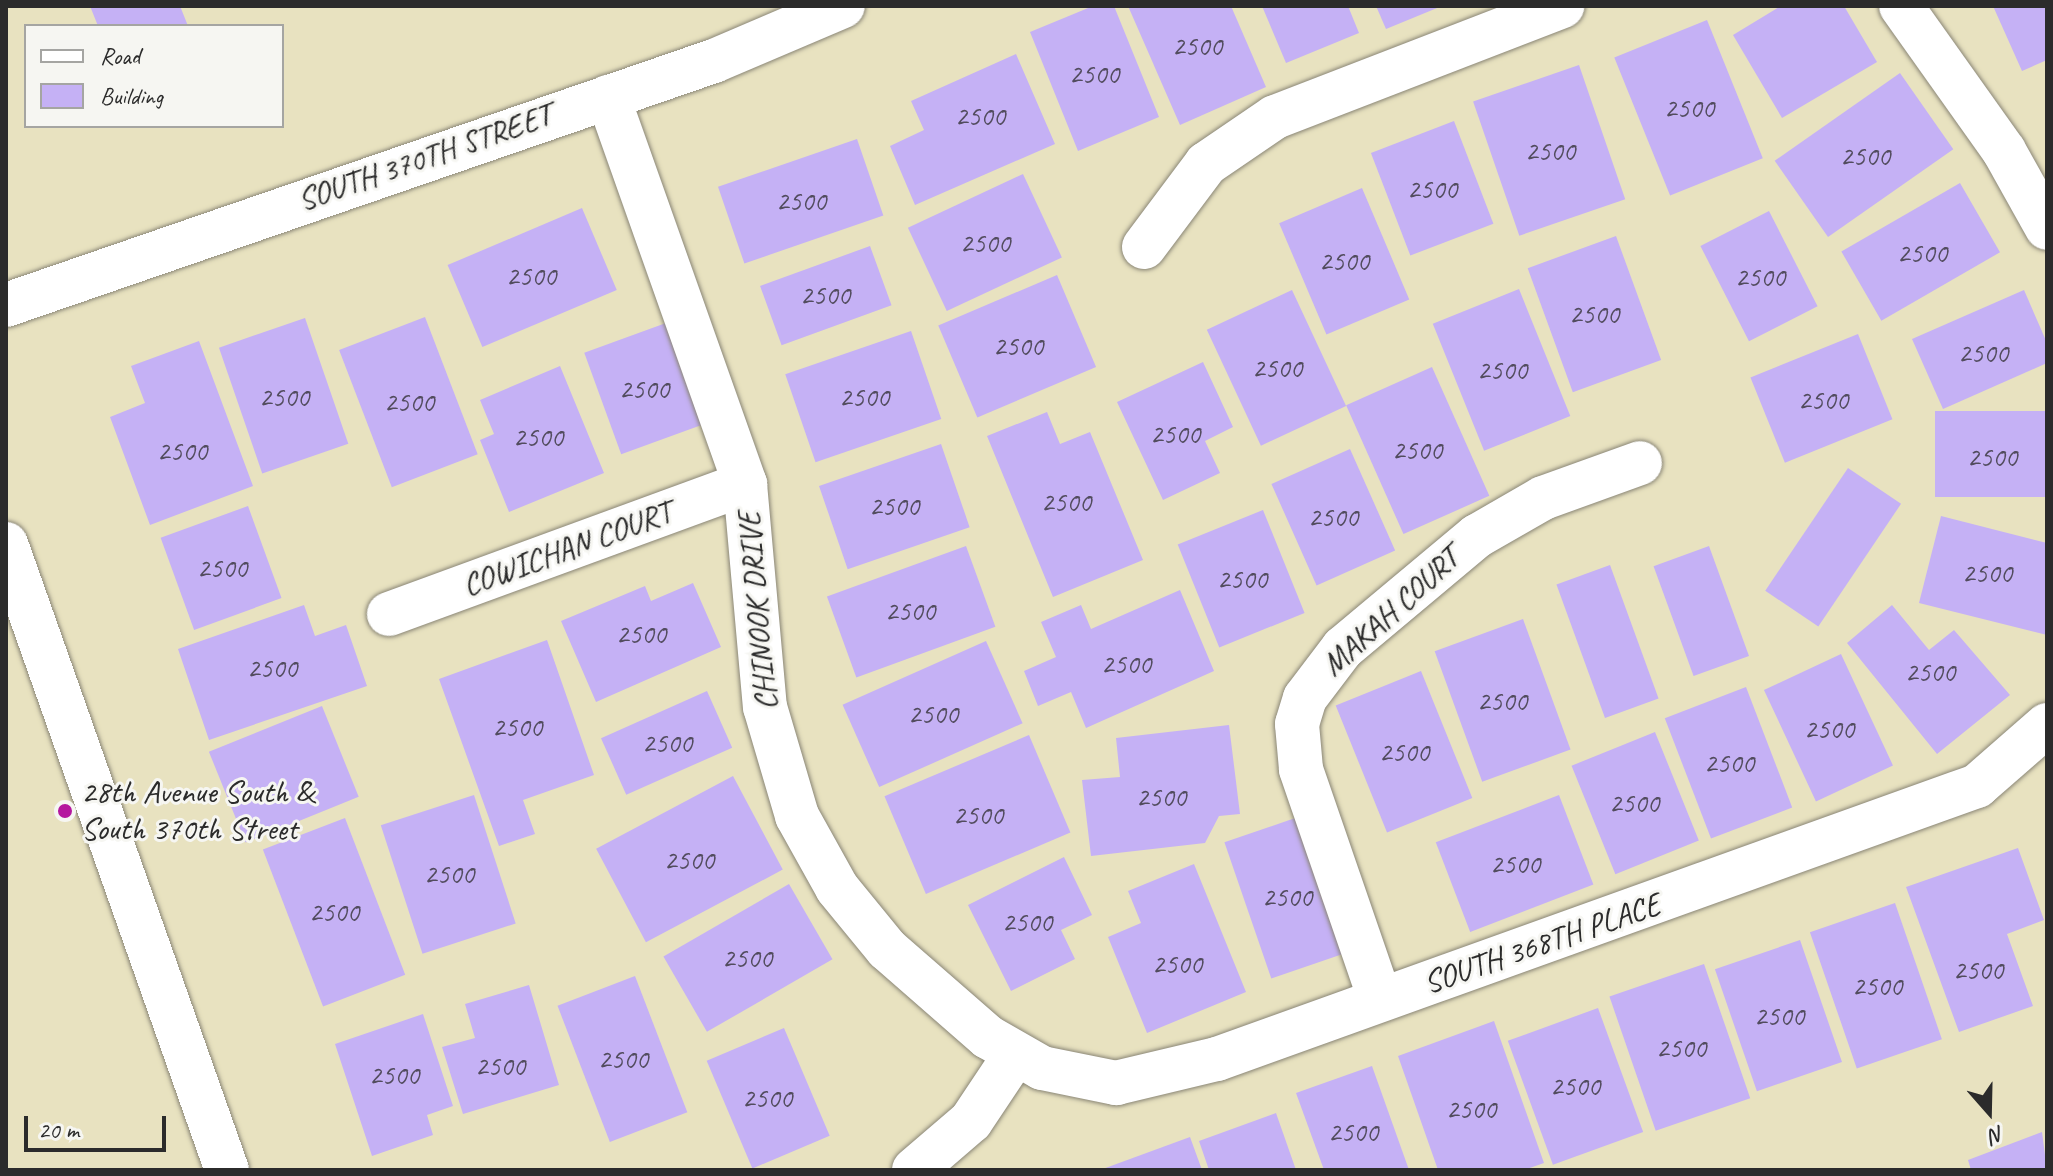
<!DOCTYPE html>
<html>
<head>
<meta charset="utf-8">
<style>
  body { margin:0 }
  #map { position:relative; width:2053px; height:1176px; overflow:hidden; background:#e8e2c0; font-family:Caveat,sans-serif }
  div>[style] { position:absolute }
  .building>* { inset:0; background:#c5b1f5; transform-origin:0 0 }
  .roads { filter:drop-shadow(0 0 2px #8a8676) drop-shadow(0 0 2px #8a8676) }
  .minor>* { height:44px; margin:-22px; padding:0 22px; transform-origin:22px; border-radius:22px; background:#fff }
  .dots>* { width:22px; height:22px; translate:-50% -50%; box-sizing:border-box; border:4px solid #f6f6f2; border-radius:50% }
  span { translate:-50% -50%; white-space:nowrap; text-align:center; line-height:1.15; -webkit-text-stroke:6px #f6f6f2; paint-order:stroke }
  .number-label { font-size:28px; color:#524c5e }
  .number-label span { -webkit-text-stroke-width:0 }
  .street-label { font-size:32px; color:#2b2b2b }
  .poi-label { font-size:32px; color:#2b2b2b }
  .left { translate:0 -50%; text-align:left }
  .frame { position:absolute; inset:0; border:8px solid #2b2b2b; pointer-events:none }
  .legend { position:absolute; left:24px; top:24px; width:260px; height:104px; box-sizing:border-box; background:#f6f6f2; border:2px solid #a5a5a2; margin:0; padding:10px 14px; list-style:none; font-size:24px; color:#2b2b2b }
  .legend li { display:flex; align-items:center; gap:16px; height:40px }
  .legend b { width:40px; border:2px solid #a5a5a2 }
  .north { position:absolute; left:1949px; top:1072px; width:80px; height:80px; -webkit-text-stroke:6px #f6f6f2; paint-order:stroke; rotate:160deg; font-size:22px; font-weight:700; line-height:32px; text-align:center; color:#2b2b2b }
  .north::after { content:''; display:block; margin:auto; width:28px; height:36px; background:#2b2b2b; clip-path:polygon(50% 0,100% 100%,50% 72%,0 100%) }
  .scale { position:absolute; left:24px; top:1116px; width:142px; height:36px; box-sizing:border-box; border:4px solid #2b2b2b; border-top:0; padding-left:10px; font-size:24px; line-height:28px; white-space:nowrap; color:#2b2b2b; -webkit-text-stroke:6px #f6f6f2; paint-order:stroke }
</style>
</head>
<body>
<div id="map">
  <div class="building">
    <i style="clip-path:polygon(90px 6px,180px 6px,188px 26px,98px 26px)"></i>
    <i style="clip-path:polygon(1093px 6px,1114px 6px,1159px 117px,1078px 151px,1030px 32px)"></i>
    <i style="clip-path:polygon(1128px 6px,1231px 6px,1266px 87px,1180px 125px)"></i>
    <i style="clip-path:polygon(1262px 6px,1348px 6px,1359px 33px,1286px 63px)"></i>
    <i style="clip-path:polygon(1376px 6px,1442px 6px,1386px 29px)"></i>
    <i style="clip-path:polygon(1781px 6px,1844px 6px,1877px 62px,1782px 118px,1733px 35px)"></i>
    <i style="clip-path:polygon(1993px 6px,2047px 6px,2047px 60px,2022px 71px)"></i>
    <i style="left:1707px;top:20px;width:149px;height:100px;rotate:68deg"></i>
    <i style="clip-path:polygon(1016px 54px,1055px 144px,915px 205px,890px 146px,924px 130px,911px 101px)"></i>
    <i style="left:1579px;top:65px;width:142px;height:112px;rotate:71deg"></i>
    <i style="left:1900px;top:73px;width:93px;height:153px;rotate:55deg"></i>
    <i style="left:1454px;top:121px;width:110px;height:89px;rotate:69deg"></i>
    <i style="left:857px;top:139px;width:81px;height:147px;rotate:71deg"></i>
    <i style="left:1023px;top:174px;width:92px;height:127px;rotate:65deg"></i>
    <i style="left:1960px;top:183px;width:80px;height:137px;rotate:60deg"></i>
    <i style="left:1362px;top:188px;width:121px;height:90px;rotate:67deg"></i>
    <i style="left:582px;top:208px;width:89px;height:146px;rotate:67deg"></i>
    <i style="left:1769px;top:211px;width:107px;height:77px;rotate:63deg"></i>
    <i style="left:1616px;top:236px;width:132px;height:94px;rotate:70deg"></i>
    <i style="left:870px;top:246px;width:63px;height:117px;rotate:70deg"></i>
    <i style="left:1057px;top:275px;width:100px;height:129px;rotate:67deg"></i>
    <i style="left:1519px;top:289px;width:137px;height:93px;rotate:68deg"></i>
    <i style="left:1292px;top:290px;width:128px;height:94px;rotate:65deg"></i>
    <i style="clip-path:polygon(2024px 290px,2047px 343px,2047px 363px,1943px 409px,1912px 339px)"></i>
    <i style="left:425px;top:317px;width:147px;height:92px;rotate:69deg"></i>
    <i style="left:305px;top:318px;width:133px;height:91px;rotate:71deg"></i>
    <i style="left:666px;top:323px;width:108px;height:87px;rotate:70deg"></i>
    <i style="left:911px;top:331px;width:93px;height:133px;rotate:71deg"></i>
    <i style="left:1858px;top:334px;width:92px;height:116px;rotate:68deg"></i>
    <i style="clip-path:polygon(199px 341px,253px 486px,150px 525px,110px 417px,145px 403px,131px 366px)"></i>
    <i style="clip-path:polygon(1203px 362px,1233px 427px,1205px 441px,1220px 473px,1163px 500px,1117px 402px)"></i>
    <i style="clip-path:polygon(560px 366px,604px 473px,509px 512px,480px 440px,494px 434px,480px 400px)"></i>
    <i style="left:1432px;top:367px;width:141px;height:94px;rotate:66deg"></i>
    <i style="left:2047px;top:411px;width:86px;height:112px;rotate:90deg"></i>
    <i style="clip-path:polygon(1047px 412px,1060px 444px,1090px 432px,1143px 560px,1053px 597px,987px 436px)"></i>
    <i style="left:941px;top:444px;width:88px;height:129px;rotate:71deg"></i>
    <i style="left:1350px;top:449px;width:111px;height:86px;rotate:66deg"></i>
    <i style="left:1848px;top:468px;width:64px;height:148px;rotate:34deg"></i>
    <i style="left:248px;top:506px;width:98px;height:93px;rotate:70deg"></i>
    <i style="left:1263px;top:510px;width:111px;height:92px;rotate:68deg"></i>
    <i style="clip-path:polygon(1941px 516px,2047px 543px,2047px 635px,1919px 603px)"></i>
    <i style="left:966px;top:546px;width:86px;height:148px;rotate:70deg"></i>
    <i style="left:1709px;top:546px;width:117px;height:59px;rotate:70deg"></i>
    <i style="left:1610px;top:565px;width:142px;height:57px;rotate:70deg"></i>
    <i style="clip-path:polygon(693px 583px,721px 647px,596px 702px,561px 621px,645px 586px,651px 601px)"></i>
    <i style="clip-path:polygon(1180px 590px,1214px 671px,1086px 728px,1071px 692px,1038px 706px,1024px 671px,1056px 657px,1041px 622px,1081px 605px,1091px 629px)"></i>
    <i style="clip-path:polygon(304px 605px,315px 636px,346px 625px,367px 686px,209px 740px,178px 649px)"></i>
    <i style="clip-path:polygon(1892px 605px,1929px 650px,1954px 630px,2010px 695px,1937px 754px,1847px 643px)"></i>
    <i style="left:1523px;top:619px;width:139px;height:94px;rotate:70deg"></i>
    <i style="clip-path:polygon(547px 640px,594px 775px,523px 800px,535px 834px,499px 846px,439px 679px)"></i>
    <i style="left:986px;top:641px;width:90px;height:157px;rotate:66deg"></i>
    <i style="left:1841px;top:654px;width:123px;height:85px;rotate:65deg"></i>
    <i style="left:1421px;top:671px;width:137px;height:92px;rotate:68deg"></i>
    <i style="left:1746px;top:687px;width:129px;height:87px;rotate:69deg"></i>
    <i style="left:707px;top:691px;width:62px;height:116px;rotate:66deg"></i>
    <i style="left:322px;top:706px;width:98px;height:122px;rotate:68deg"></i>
    <i style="clip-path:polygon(1229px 725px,1240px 814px,1219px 816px,1205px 843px,1091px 856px,1082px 780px,1120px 777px,1116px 738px)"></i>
    <i style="left:1655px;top:732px;width:117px;height:90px;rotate:68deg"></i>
    <i style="left:1029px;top:735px;width:106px;height:157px;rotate:67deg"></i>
    <i style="left:733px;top:776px;width:106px;height:155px;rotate:62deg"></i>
    <i style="left:474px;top:795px;width:135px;height:98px;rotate:72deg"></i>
    <i style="left:1559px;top:795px;width:96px;height:132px;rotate:69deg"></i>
    <i style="left:1301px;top:816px;width:144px;height:81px;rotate:71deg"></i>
    <i style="left:345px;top:818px;width:168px;height:88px;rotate:69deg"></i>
    <i style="clip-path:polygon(2018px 848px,2044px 920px,2007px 934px,2033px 1006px,1959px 1032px,1906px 887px)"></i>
    <i style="clip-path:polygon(1064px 857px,1092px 915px,1061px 930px,1075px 959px,1011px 991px,968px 905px)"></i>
    <i style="clip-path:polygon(1194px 864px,1246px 992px,1147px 1033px,1108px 937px,1141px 923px,1128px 891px)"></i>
    <i style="left:789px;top:884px;width:87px;height:145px;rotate:60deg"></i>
    <i style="left:1895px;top:903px;width:144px;height:90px;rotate:71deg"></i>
    <i style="left:1800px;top:940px;width:129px;height:90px;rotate:71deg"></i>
    <i style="left:1704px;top:964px;width:142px;height:100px;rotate:71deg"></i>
    <i style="left:635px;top:976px;width:146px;height:83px;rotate:69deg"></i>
    <i style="clip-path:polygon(529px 985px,559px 1085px,463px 1114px,442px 1047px,475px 1038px,465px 1004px)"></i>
    <i style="left:1598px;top:1008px;width:132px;height:96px;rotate:70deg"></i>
    <i style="clip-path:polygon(423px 1014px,453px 1106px,427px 1115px,433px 1135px,372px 1156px,335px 1044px)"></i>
    <i style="clip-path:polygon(1494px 1021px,1544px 1163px,1524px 1170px,1438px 1170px,1398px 1056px)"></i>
    <i style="left:784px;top:1028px;width:117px;height:84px;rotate:67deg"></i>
    <i style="clip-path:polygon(1372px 1066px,1409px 1170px,1324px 1170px,1296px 1093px)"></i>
    <i style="clip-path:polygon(1276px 1113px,1296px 1170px,1209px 1170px,1199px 1141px)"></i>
    <i style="clip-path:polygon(2042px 1132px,2047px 1170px,1971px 1170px,1968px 1160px)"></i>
    <i style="clip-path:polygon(1190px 1137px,1202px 1170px,1100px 1170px)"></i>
  </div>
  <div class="roads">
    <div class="minor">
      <i style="left:1901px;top:6px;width:178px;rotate:54.6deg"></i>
      <i style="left:2004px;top:151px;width:88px;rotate:60.8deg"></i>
      <i style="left:608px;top:97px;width:411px;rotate:70.5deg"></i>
      <i style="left:745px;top:484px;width:224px;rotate:84.9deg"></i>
      <i style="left:765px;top:707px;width:114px;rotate:73.6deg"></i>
      <i style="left:797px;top:816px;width:82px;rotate:60.9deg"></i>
      <i style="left:837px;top:888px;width:79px;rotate:50.7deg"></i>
      <i style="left:887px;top:949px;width:134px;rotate:41.1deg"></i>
      <i style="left:988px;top:1037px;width:62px;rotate:29.9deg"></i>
      <i style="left:1042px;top:1068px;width:76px;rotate:11.5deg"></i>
      <i style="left:1116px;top:1083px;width:104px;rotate:-13.4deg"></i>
      <i style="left:1217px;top:1059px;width:808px;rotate:-19.76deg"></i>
      <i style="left:1977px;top:786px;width:93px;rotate:-41.1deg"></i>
      <i style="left:1144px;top:247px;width:104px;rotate:-53.2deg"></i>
      <i style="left:1206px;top:164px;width:83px;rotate:-34.3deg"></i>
      <i style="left:1275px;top:117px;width:308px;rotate:-21.1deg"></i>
      <i style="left:6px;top:305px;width:749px;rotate:-19.02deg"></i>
      <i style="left:714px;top:61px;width:140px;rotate:-23.1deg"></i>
      <i style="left:6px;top:544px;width:664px;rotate:70.56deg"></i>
      <i style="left:389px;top:614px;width:379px;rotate:-20.1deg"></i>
      <i style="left:1380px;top:999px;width:243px;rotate:-109deg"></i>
      <i style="left:1301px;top:769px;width:45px;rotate:-95.1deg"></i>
      <i style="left:1297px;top:724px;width:27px;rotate:-73deg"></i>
      <i style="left:1305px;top:698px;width:63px;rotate:-52.8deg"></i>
      <i style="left:1343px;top:648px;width:175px;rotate:-39.9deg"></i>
      <i style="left:1477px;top:536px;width:76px;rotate:-29.9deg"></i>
      <i style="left:1543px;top:498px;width:103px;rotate:-19.8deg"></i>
      <i style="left:914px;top:1170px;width:75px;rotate:-40.7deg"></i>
      <i style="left:971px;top:1121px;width:79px;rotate:-56.3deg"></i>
    </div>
  </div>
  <div class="dots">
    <i style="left:65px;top:811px;background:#b5179e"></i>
  </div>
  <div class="number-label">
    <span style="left:1197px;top:46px">2500</span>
    <span style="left:1094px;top:74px">2500</span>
    <span style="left:1689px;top:108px">2500</span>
    <span style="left:980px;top:116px">2500</span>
    <span style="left:1550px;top:151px">2500</span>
    <span style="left:1865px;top:156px">2500</span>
    <span style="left:1432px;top:189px">2500</span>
    <span style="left:801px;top:201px">2500</span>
    <span style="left:985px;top:243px">2500</span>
    <span style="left:1922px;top:253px">2500</span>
    <span style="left:1344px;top:261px">2500</span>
    <span style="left:531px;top:276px">2500</span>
    <span style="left:1760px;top:277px">2500</span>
    <span style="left:825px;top:295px">2500</span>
    <span style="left:1594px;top:314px">2500</span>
    <span style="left:1018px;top:346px">2500</span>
    <span style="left:1983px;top:353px">2500</span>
    <span style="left:1277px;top:368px">2500</span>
    <span style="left:1502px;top:370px">2500</span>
    <span style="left:644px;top:389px">2500</span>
    <span style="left:284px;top:397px">2500</span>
    <span style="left:864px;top:397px">2500</span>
    <span style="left:1823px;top:400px">2500</span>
    <span style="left:409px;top:402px">2500</span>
    <span style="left:1175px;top:434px">2500</span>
    <span style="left:538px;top:437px">2500</span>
    <span style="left:1417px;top:450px">2500</span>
    <span style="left:182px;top:451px">2500</span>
    <span style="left:1992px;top:457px">2500</span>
    <span style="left:1066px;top:502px">2500</span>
    <span style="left:894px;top:506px">2500</span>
    <span style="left:1333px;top:517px">2500</span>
    <span style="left:222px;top:568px">2500</span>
    <span style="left:1987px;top:573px">2500</span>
    <span style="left:1242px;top:579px">2500</span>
    <span style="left:910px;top:611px">2500</span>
    <span style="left:641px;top:634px">2500</span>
    <span style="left:1126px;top:664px">2500</span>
    <span style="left:272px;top:668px">2500</span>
    <span style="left:1930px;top:672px">2500</span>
    <span style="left:1502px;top:701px">2500</span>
    <span style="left:933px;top:714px">2500</span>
    <span style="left:517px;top:727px">2500</span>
    <span style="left:1829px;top:729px">2500</span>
    <span style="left:667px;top:743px">2500</span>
    <span style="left:1404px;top:752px">2500</span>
    <span style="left:1729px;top:763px">2500</span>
    <span style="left:1161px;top:797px">2500</span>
    <span style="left:1634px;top:803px">2500</span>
    <span style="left:978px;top:815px">2500</span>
    <span style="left:689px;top:860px">2500</span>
    <span style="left:1515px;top:864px">2500</span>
    <span style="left:449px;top:874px">2500</span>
    <span style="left:1287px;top:897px">2500</span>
    <span style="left:334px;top:912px">2500</span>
    <span style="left:1027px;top:922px">2500</span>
    <span style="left:747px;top:958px">2500</span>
    <span style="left:1177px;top:964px">2500</span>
    <span style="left:1978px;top:970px">2500</span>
    <span style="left:1877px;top:986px">2500</span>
    <span style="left:1779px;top:1016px">2500</span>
    <span style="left:1681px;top:1048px">2500</span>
    <span style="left:623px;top:1059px">2500</span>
    <span style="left:500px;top:1066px">2500</span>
    <span style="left:394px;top:1075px">2500</span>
    <span style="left:1575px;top:1086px">2500</span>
    <span style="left:767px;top:1098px">2500</span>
    <span style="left:1471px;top:1109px">2500</span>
    <span style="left:1353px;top:1132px">2500</span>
  </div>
  <div class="street-label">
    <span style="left:425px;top:158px;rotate:-19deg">SOUTH 370TH STREET</span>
    <span style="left:567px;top:549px;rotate:-20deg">COWICHAN COURT</span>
    <span style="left:758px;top:611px;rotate:-95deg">CHINOOK DRIVE</span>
    <span style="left:1391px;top:612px;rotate:-42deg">MAKAH COURT</span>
    <span style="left:1542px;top:944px;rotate:-19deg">SOUTH 368TH PLACE</span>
  </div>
  <div class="poi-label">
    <span class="left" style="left:81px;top:811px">28th Avenue South &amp;<br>South 370th Street</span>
  </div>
  <div class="frame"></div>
  <ul class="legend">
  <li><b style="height:10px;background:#fff"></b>Road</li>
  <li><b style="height:22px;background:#c5b1f5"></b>Building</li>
  </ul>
  <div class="north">N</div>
  <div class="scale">20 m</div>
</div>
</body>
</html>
